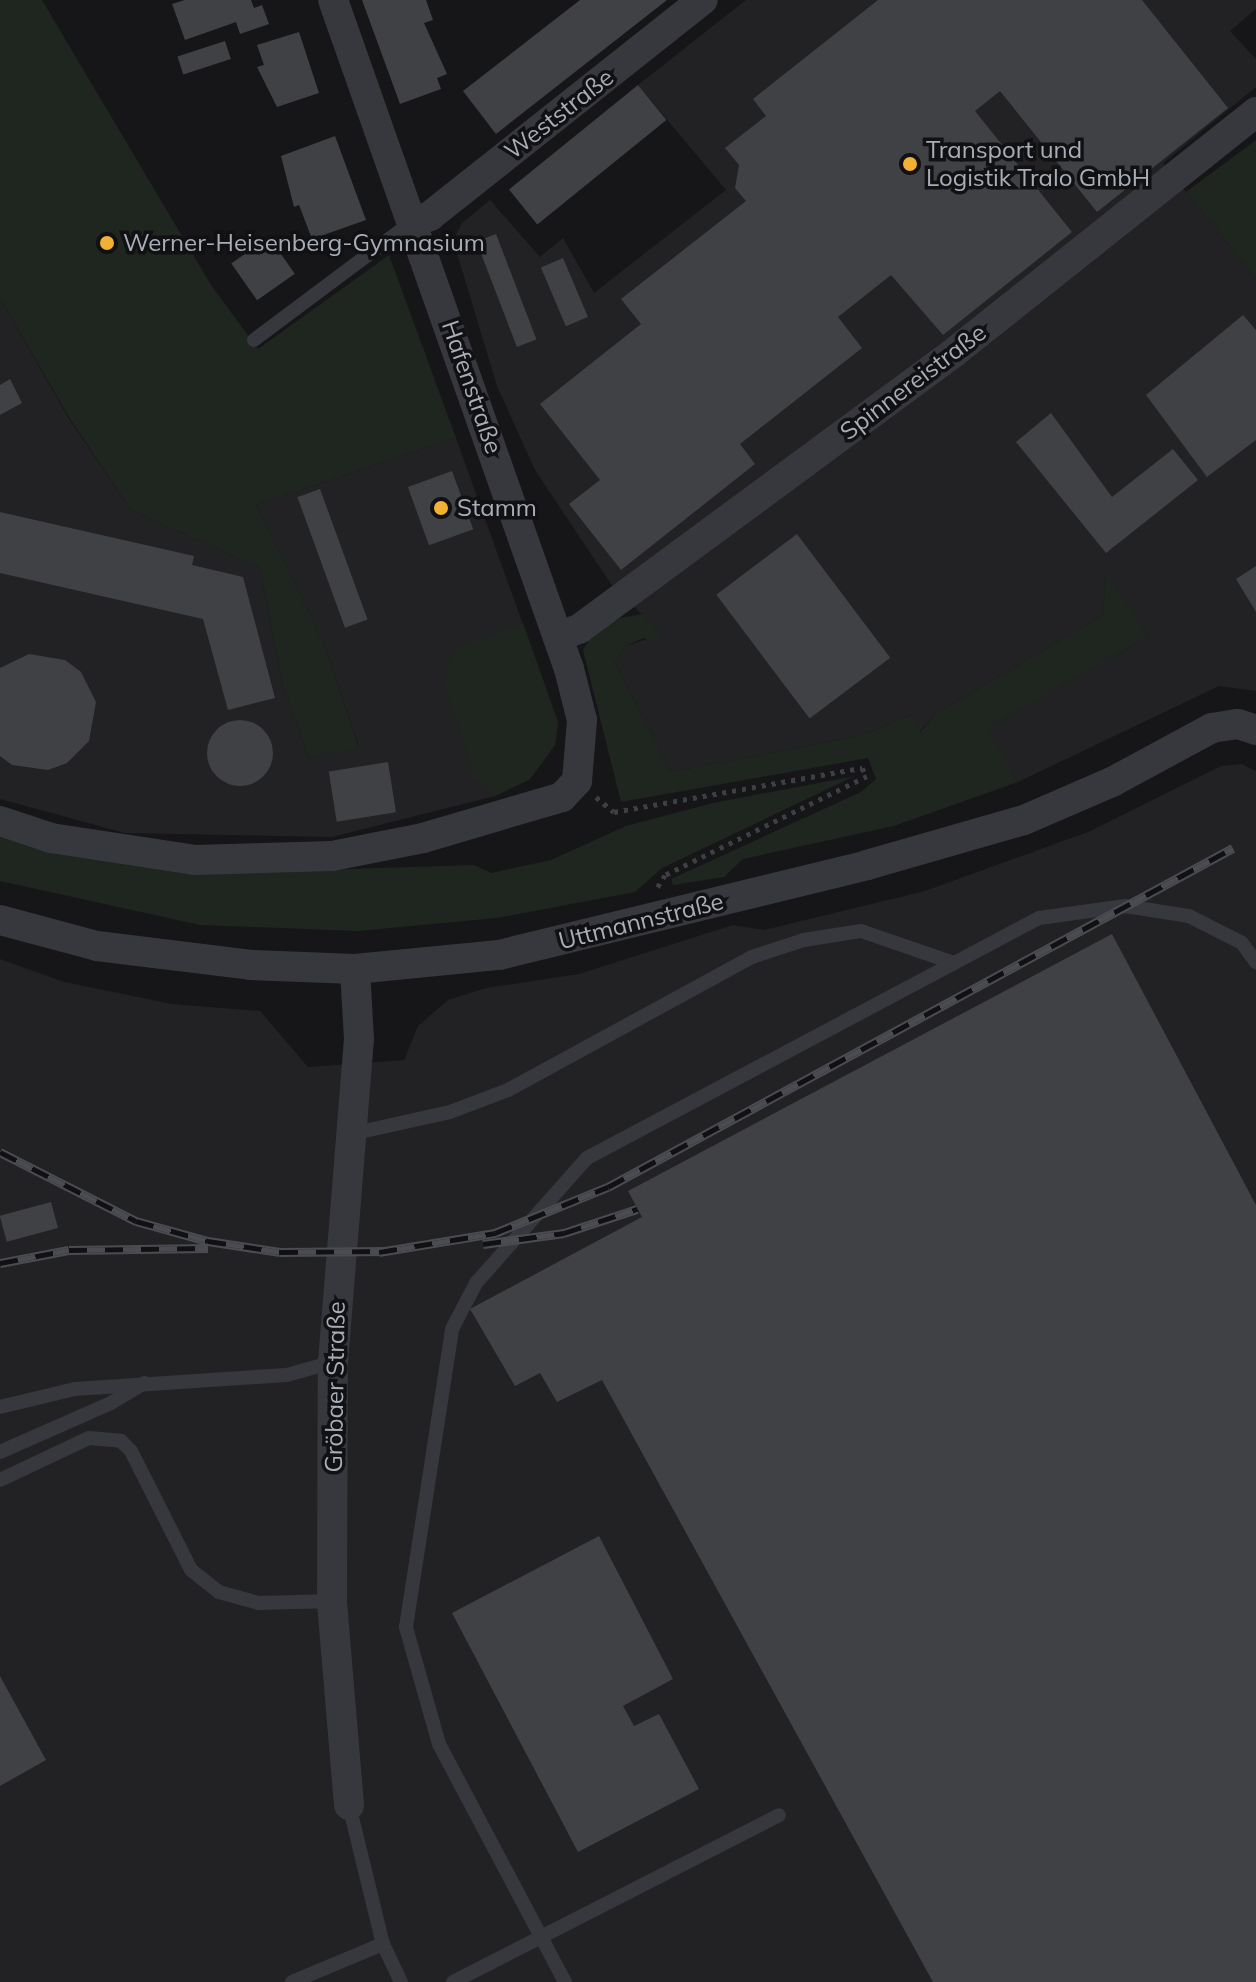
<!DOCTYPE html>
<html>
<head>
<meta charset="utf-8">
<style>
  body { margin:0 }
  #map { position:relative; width:1256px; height:1982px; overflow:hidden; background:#161618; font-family:Mulish,sans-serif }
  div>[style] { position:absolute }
  .built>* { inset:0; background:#222225 }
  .green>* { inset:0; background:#1e261f }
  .building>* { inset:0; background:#404145; transform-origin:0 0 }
  .round { border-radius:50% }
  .path>* { height:5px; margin-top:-2.5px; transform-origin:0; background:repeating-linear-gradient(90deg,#3d3f44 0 4px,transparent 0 10px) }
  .service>* { height:14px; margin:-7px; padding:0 7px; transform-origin:7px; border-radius:7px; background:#37383d }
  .minor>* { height:30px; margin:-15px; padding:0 15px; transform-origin:15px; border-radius:15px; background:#37383d }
  .rail>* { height:9px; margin-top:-4.5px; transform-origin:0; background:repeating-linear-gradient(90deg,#111113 0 18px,#4a4c52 0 36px); box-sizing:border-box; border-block:2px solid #4a4c52 }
  .dots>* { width:22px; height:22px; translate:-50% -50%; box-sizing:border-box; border:4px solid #111113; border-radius:50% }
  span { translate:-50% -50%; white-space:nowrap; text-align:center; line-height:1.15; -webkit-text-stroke:7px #111113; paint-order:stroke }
  .street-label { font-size:24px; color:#a8adb8 }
  .poi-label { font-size:24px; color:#a8adb8 }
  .left { translate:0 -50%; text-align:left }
</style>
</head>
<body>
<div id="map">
  <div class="built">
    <i style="clip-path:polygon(746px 0,1256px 0,1256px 9px,1230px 31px,1256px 59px,1256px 87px,1163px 163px,1256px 279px,1256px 691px,1219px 686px,1018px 782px,987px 728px,1149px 636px,1106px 576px,1103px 615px,936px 714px,919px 732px,913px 714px,863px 735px,671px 772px,615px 663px,626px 646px,662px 634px,611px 584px,535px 470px,497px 386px,453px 240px,462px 223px,490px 200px,540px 257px,563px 238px,594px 293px,726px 190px,638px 85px)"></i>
    <i style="clip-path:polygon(0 298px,69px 419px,131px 510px,260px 568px,283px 686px,309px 758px,359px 747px,324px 643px,256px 505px,456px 438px,558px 722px,555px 745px,530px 779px,495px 796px,332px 837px,125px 833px,0 799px)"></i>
    <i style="clip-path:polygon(1242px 764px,1256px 771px,1256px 1982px,0 1982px,0 959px,64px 982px,172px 1004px,260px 1011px,308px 1067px,404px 1060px,418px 1026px,448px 1000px,486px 988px,579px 974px,733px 925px,764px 930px,925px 891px,1088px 832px,1221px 766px)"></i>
  </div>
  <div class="green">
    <i style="clip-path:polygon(0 0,42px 0,211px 285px,258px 349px,389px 255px,456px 438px,256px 505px,324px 643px,359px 748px,309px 758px,283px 686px,260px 568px,131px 510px,70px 419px,0 298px)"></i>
    <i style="clip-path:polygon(1256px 140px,1256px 279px,1186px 192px)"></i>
    <i style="clip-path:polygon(1106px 574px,1149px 636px,988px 728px,1018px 782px,894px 826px,743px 859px,724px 877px,673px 885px,671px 879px,861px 792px,876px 779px,868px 758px,621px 802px,583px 650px,593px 633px,620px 618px,642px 614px,662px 634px,656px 643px,643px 638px,626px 646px,615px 663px,671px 772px,863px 735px,913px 714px,920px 732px,936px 714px,1103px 615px)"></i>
    <i style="clip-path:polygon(523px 623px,558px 722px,555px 745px,530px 779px,495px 796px,474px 778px,445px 685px,448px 663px,456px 649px)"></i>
    <i style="clip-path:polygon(855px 776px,662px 868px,635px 892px,497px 918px,358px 931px,200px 925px,0 881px,0 834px,59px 852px,187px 874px,474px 865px,491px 873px,551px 860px,626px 826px,713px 803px)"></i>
  </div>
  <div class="building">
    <i style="clip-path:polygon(185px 0,251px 0,254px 8px,262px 5px,269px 24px,240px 34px,236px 22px,185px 40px,172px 4px)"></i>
    <i style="clip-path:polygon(362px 0,426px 0,433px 20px,424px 23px,447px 74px,437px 78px,441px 89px,400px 104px)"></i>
    <i style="clip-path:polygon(580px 0,667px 0,496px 134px,463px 91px)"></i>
    <i style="clip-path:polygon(878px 0,1142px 0,1228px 108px,1097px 212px,1000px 91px,975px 111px,1072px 232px,943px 335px,891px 275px,838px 317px,862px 348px,740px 444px,755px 464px,621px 570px,569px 504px,600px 480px,540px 404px,641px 324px,621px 299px,746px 201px,735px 188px,739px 165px,725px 148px,766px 116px,753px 99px)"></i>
    <i style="clip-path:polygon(299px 32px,319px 93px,277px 107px,257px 67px,264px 65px,257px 45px)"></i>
    <i style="left:225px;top:41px;width:19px;height:50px;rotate:72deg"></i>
    <i style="left:638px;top:85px;width:45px;height:166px;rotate:51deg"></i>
    <i style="clip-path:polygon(335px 136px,366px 220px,312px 239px,299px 205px,294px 207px,281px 156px)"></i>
    <i style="left:496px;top:234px;width:113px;height:21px;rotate:69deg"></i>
    <i style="left:269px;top:237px;width:45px;height:46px;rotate:55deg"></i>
    <i style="left:563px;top:258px;width:64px;height:24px;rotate:67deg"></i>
    <i style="clip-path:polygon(1243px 315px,1256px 330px,1256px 440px,1207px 477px,1146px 395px)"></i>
    <i style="clip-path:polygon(10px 379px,22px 403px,0 415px,0 385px)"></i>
    <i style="clip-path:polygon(1051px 413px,1112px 497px,1173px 449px,1198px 480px,1106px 553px,1016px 442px)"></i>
    <i style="left:452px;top:471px;width:62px;height:47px;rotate:70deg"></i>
    <i style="left:320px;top:489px;width:139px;height:24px;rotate:70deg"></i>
    <i style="clip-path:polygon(0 512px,194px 556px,192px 565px,243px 577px,275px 698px,228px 710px,203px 619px,0 573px)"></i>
    <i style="left:797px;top:534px;width:155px;height:101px;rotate:53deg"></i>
    <i style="clip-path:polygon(1256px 566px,1256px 612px,1236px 579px)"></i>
    <i style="clip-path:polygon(29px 654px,65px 660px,81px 672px,96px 702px,89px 741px,67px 763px,48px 770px,12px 765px,0 756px,0 668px)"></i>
    <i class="round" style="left:207px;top:720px;width:66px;height:66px"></i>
    <i style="left:388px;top:762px;width:51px;height:60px;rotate:81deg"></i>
    <i style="clip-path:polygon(1112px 934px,1256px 1205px,1256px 1982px,933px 1982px,602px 1380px,557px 1402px,540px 1373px,515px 1386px,470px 1309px,642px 1217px,628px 1191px)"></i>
    <i style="left:51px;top:1202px;width:27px;height:53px;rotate:75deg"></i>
    <i style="clip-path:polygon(599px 1536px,673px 1679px,623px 1706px,634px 1726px,659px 1714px,699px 1789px,578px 1852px,452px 1613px)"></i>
    <i style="clip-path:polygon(0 1676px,46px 1760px,0 1786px)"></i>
  </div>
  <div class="path">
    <i style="left:596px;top:797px;width:23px;rotate:40deg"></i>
    <i style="left:614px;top:812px;width:252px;rotate:-10.1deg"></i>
    <i style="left:862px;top:768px;width:9px;rotate:58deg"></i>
    <i style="left:867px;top:776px;width:225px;rotate:153.9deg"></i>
    <i style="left:665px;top:875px;width:15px;rotate:122deg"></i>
  </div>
  <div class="service">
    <i style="left:254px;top:340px;width:197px;rotate:-36.8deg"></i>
    <i style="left:351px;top:1134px;width:101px;rotate:-12.5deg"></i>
    <i style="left:450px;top:1112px;width:62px;rotate:-20.8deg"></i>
    <i style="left:508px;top:1090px;width:278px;rotate:-28.6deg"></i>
    <i style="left:752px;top:957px;width:55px;rotate:-18.1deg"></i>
    <i style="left:804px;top:940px;width:58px;rotate:-9deg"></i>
    <i style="left:861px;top:931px;width:98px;rotate:19deg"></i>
    <i style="left:0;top:1407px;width:77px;rotate:-13.5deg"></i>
    <i style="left:75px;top:1389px;width:212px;rotate:-3.8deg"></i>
    <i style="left:287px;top:1375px;width:48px;rotate:-15.8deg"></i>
    <i style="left:0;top:1452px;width:121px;rotate:-23.8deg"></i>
    <i style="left:111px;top:1403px;width:39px;rotate:-31deg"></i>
    <i style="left:0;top:1480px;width:98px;rotate:-25.3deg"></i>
    <i style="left:89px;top:1438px;width:32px;rotate:5deg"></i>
    <i style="left:121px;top:1441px;width:14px;rotate:45deg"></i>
    <i style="left:131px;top:1451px;width:133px;rotate:63.2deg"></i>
    <i style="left:191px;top:1570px;width:36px;rotate:38deg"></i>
    <i style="left:219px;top:1592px;width:41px;rotate:15.4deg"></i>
    <i style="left:259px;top:1603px;width:73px;rotate:-1.6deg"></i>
    <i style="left:349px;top:1805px;width:143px;rotate:76.3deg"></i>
    <i style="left:383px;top:1944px;width:42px;rotate:64.7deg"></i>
    <i style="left:292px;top:1982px;width:99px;rotate:-22.7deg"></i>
    <i style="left:453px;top:1982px;width:366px;rotate:-27.1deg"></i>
    <i style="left:565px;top:1982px;width:269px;rotate:-117.9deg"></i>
    <i style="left:439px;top:1744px;width:122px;rotate:-105.8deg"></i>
    <i style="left:406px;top:1627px;width:302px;rotate:-81.2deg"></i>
    <i style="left:452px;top:1329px;width:52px;rotate:-62.4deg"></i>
    <i style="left:476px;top:1283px;width:167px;rotate:-48.4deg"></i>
    <i style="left:587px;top:1158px;width:512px;rotate:-27.97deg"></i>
    <i style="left:1039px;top:918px;width:87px;rotate:-7.9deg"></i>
    <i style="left:1125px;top:906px;width:65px;rotate:8.9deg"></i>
    <i style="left:1189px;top:916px;width:59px;rotate:27deg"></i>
    <i style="left:1242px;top:943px;width:24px;rotate:54deg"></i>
  </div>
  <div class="minor">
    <i style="left:412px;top:222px;width:19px;rotate:-18deg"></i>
    <i style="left:430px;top:216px;width:348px;rotate:-38.4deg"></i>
    <i style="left:558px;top:637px;width:22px;rotate:-21deg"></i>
    <i style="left:579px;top:629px;width:463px;rotate:-36.4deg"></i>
    <i style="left:952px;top:354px;width:389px;rotate:-38.5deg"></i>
    <i style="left:0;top:821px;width:54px;rotate:18.4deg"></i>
    <i style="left:51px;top:838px;width:145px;rotate:8.7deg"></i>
    <i style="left:194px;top:860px;width:138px;rotate:-1.7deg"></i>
    <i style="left:332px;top:856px;width:93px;rotate:-11.2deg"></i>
    <i style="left:423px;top:838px;width:145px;rotate:-16.4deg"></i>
    <i style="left:562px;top:797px;width:22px;rotate:-47deg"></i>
    <i style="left:577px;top:781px;width:61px;rotate:-85.3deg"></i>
    <i style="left:582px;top:720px;width:53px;rotate:-104.3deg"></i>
    <i style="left:569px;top:669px;width:709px;rotate:-109.43deg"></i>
    <i style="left:0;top:920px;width:100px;rotate:15deg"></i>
    <i style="left:97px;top:946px;width:155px;rotate:7deg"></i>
    <i style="left:251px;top:965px;width:104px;rotate:2.2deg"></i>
    <i style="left:355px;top:969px;width:145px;rotate:-5.6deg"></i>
    <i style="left:499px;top:955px;width:379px;rotate:-13.7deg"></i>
    <i style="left:867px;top:865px;width:163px;rotate:-16deg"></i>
    <i style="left:1024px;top:820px;width:96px;rotate:-23.4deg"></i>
    <i style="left:1112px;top:782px;width:114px;rotate:-28.4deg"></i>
    <i style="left:1212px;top:728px;width:26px;rotate:-9deg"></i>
    <i style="left:1238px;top:724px;width:19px;rotate:18deg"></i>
    <i style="left:349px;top:1805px;width:205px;rotate:-94.8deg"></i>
    <i style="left:332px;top:1601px;width:239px;rotate:-89.8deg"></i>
    <i style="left:333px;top:1362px;width:324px;rotate:-85.4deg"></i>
    <i style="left:359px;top:1039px;width:70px;rotate:-93.3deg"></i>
  </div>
  <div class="rail">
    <i style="left:0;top:1152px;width:153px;rotate:26.9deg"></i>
    <i style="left:136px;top:1221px;width:75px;rotate:15.5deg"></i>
    <i style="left:208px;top:1241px;width:73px;rotate:8.7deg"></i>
    <i style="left:280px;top:1252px;width:107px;rotate:-0.5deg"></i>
    <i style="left:483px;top:1244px;width:82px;rotate:-7.7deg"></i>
    <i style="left:564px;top:1233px;width:77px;rotate:-18.2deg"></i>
    <i style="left:379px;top:1252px;width:118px;rotate:-9.3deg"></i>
    <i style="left:495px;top:1233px;width:122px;rotate:-22.2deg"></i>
    <i style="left:608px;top:1187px;width:711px;rotate:-28.48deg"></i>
    <i style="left:0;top:1263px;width:70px;rotate:-10.7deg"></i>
    <i style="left:69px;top:1250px;width:139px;rotate:-0.8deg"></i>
  </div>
  <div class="dots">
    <i style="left:910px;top:164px;background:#f2b134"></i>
    <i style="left:107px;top:243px;background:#f2b134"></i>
    <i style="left:441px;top:508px;background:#f2b134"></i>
  </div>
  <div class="street-label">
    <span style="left:559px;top:114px;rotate:-38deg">Weststraße</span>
    <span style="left:913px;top:382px;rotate:-37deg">Spinnereistraße</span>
    <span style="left:472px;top:387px;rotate:71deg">Hafenstraße</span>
    <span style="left:641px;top:921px;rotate:-14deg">Uttmannstraße</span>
    <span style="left:335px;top:1387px;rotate:-89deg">Gröbaer Straße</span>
  </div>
  <div class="poi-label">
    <span class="left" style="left:926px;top:164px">Transport und<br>Logistik Tralo GmbH</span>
    <span class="left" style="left:123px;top:243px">Werner-Heisenberg-Gymnasium</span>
    <span class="left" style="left:457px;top:508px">Stamm</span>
  </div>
</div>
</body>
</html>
